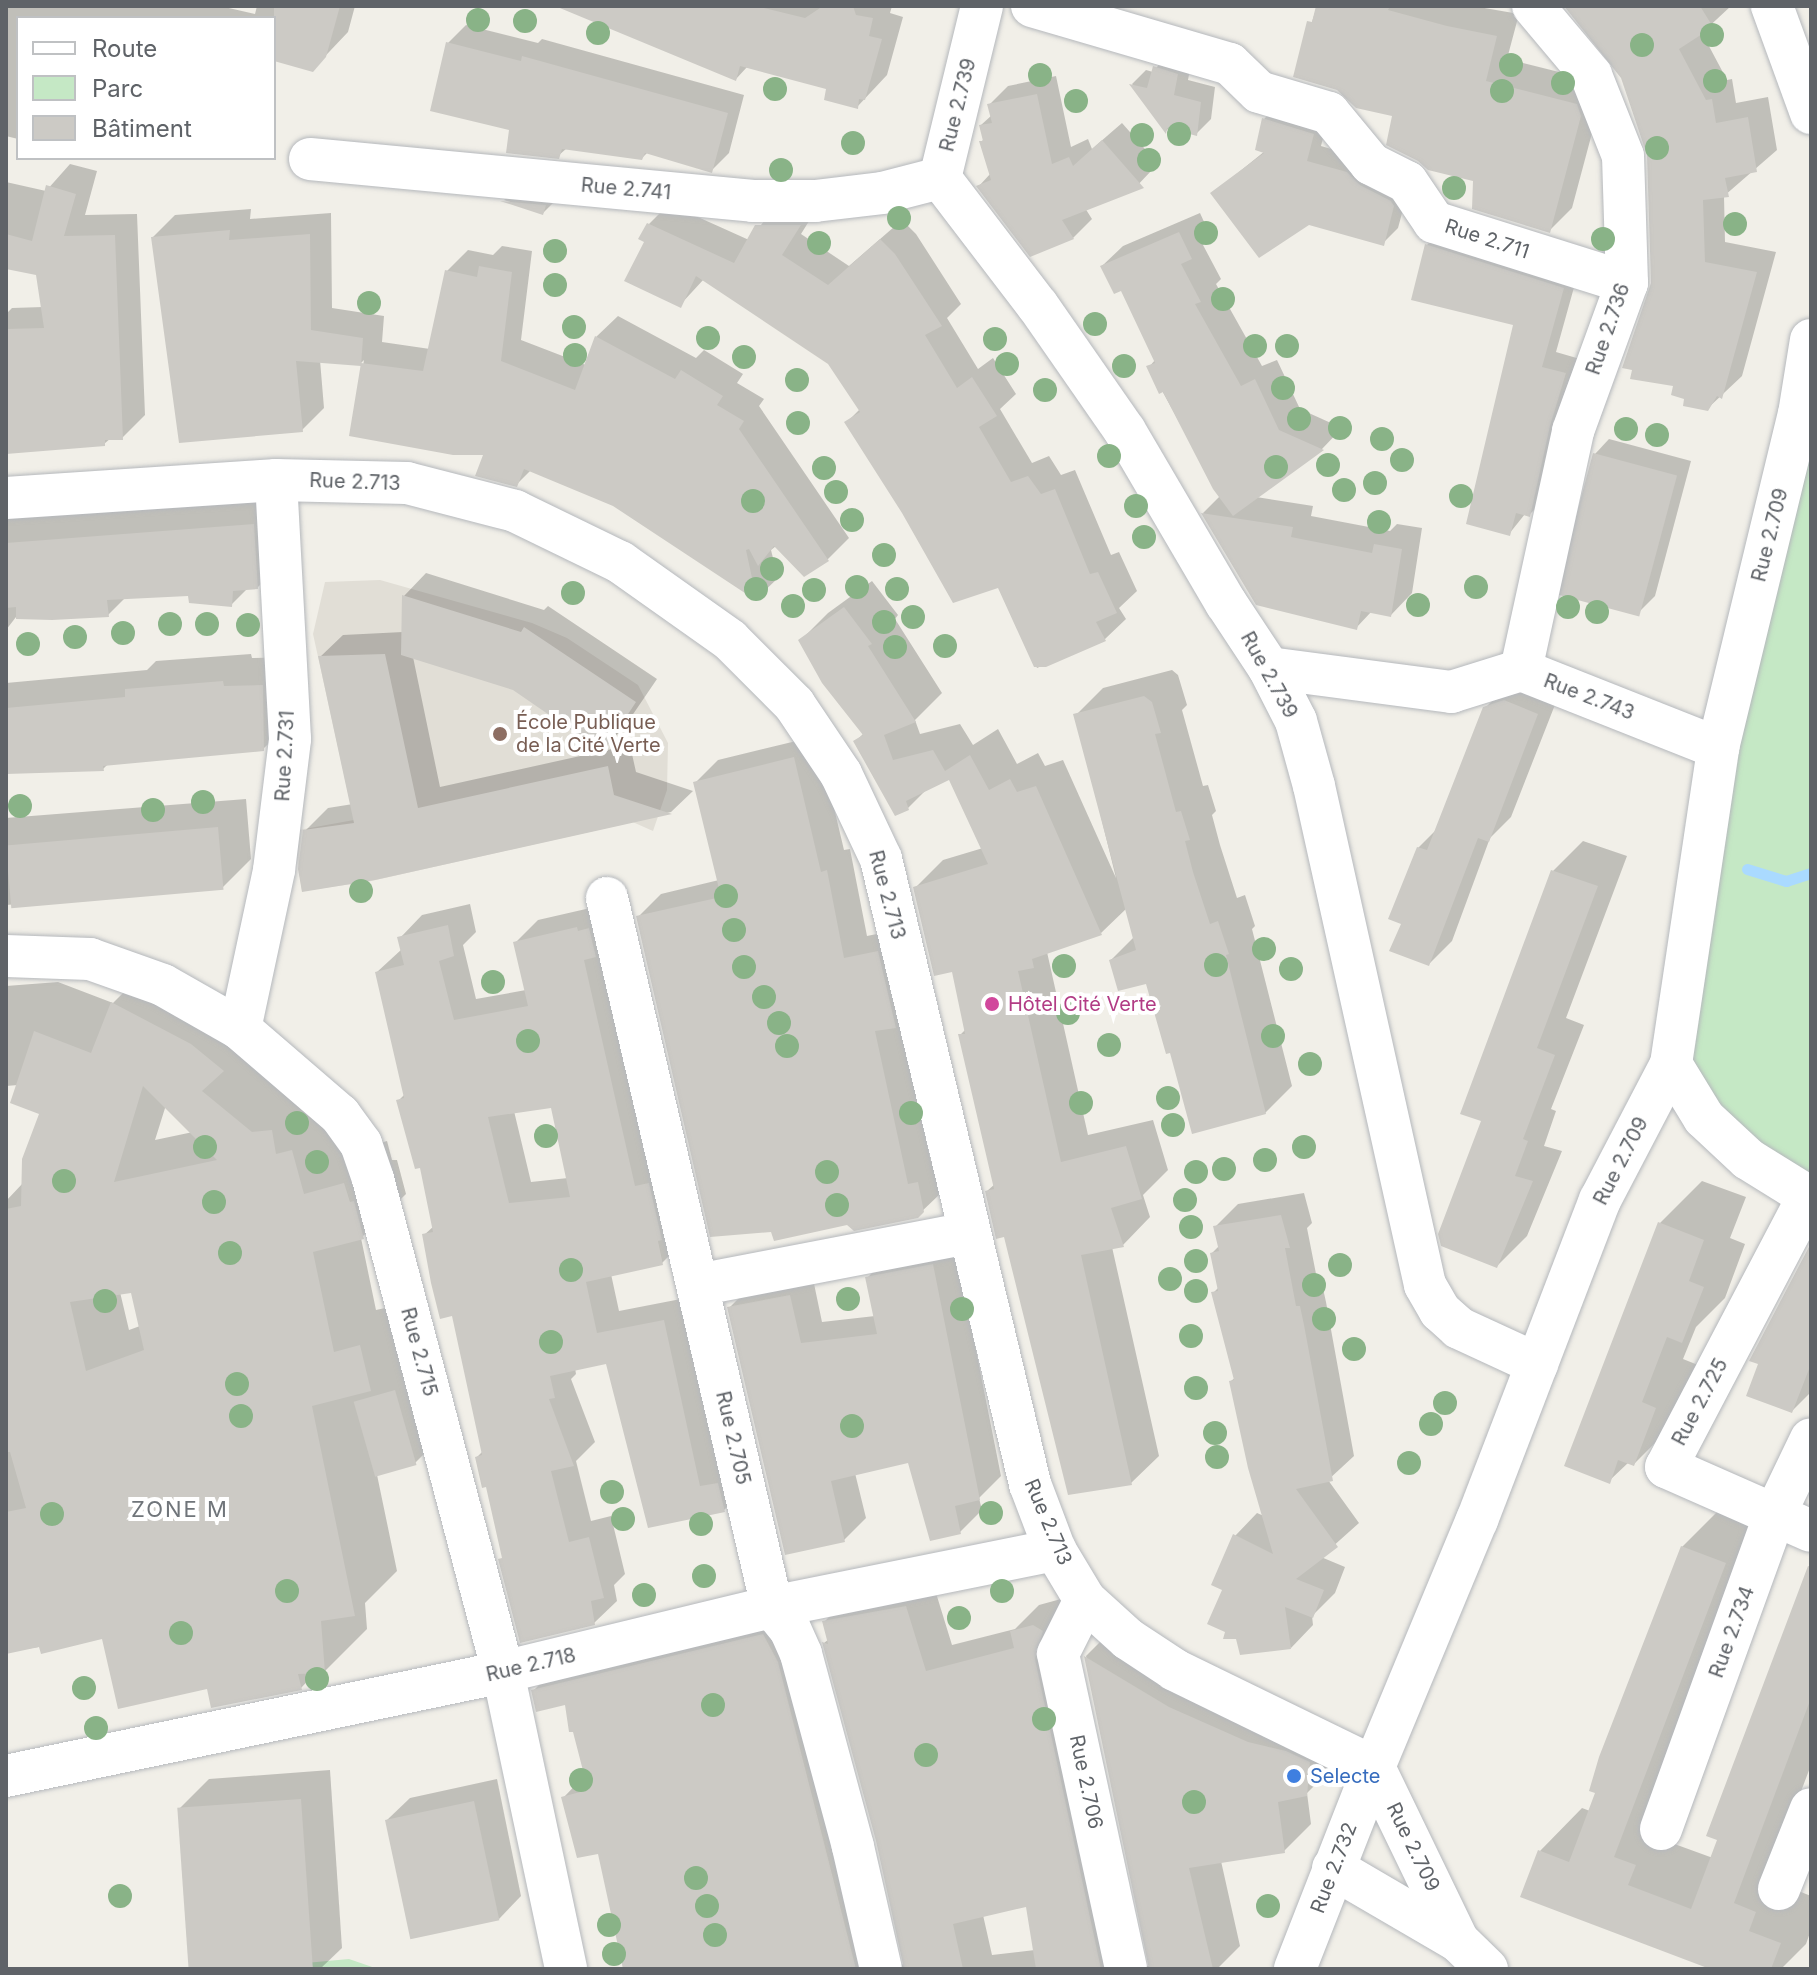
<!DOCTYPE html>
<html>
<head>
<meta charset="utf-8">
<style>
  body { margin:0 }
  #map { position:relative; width:1817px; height:1975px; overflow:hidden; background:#f1efe8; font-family:Inter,sans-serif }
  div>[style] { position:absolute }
  .education>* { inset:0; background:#e1ded6 }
  .green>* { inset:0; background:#c5e8c5 }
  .shadow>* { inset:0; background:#0003 }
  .stream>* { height:11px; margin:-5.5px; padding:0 5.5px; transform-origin:5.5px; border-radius:5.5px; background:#aadaff }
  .building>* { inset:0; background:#cccac5; transform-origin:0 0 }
  .roads { filter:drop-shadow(0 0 2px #b5b8bc) drop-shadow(0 0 2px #b5b8bc) }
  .street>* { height:42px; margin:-21px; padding:0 21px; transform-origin:21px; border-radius:21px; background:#fff }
  .trees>* { width:24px; height:24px; margin:-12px; border-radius:50%; background:#89b387 }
  .dots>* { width:22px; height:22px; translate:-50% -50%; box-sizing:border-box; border:4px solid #fff; border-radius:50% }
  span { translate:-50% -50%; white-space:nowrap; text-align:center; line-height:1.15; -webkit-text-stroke:8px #fff; paint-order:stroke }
  .street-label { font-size:20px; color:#5f6368 }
  .education-label { font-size:20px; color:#785e54 }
  .left { translate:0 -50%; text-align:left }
  .hotel-label { font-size:20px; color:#b23c85 }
  .shop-label { font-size:20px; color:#366cbe }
  .neighbourhood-label { font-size:22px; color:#70757a; letter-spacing:2px }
  .frame { position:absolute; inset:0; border:8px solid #5f6368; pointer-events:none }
  .legend { position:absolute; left:16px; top:16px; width:260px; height:144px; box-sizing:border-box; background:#fff; border:2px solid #bfc1c3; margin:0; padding:10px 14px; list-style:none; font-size:24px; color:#5f6368 }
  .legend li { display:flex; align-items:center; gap:16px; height:40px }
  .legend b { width:40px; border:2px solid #bfc1c3 }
</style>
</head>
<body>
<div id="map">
  <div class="education">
    <i style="clip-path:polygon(380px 580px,532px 623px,567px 638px,638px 685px,668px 743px,667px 790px,653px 831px,619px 816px,620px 825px,367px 882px,302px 891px,293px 831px,354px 820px,313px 634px,325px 582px)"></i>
  </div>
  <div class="green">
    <i style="clip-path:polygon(1811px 340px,1811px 1198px,1671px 1064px)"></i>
    <i style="clip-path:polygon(349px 1959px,378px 1969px,240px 1969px)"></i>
  </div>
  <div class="shadow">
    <i style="clip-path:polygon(6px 6px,220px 6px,255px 14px,257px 6px,355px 6px,348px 32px,312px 70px,274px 58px,274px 18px,18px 18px,18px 139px,6px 136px)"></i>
    <i style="clip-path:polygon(557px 6px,892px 6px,890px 13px,903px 17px,887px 75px,857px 107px,828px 88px,748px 66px,736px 79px)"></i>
    <i style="clip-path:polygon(1317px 6px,1473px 6px,1519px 14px,1507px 59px,1599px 82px,1603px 92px,1572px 208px,1549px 231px,1394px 114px,1338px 89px,1295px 76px)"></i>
    <i style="clip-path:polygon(1580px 6px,1731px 6px,1702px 33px,1727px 80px,1732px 79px,1736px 103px,1768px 97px,1777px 150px,1724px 196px,1725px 242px,1776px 252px,1742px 376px,1707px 409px,1675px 384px,1653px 283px,1649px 154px,1623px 78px)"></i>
    <i style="clip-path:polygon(466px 25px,538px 43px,542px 39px,744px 95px,729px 153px,711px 171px,648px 152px,642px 158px,567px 148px,558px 156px,512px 128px,448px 43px)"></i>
    <i style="clip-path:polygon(1169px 52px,1192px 59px,1188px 80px,1215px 87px,1211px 119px,1196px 134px,1170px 127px,1166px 131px,1132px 84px,1146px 70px,1153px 72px)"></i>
    <i style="clip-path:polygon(1056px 76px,1071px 147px,1088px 139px,1092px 149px,1122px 123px,1152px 157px,1152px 170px,1133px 190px,1085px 208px,1092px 219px,1073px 238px,1031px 254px,979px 186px,991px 173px,981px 142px,985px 138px,981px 125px,992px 115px,989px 105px,1008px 86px)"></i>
    <i style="clip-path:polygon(1279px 104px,1328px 119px,1321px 146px,1362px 158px,1408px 191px,1398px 228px,1383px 243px,1213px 193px,1265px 151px,1264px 119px)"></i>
    <i style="clip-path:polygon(70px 164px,97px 171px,85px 215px,137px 214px,145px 415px,122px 438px,111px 438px,104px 444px,6px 452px,6px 314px,12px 308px,43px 307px,38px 273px,6px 267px,6px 182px,46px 191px)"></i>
    <i style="clip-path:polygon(517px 187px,558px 198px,543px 213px,504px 200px)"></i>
    <i style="clip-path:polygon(669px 204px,749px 240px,777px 205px,819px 205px,801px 234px,849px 266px,902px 220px,916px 234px,961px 304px,947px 318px,978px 369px,993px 358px,1016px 394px,1000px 409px,1032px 463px,1049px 456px,1061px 475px,1075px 470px,1111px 555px,1119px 552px,1137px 591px,1119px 608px,1126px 619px,1105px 639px,1037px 668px,999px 586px,904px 512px,846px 423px,860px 409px,830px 363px,704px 279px,680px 305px,646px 241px,648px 225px)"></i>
    <i style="clip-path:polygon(251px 209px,250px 219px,331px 213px,332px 308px,384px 316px,382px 342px,430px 349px,447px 271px,468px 250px,493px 255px,502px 246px,532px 251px,521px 340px,586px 365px,596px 337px,618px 316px,696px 358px,704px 350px,743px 374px,737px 383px,764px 399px,759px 406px,849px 538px,828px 559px,804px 575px,776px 546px,771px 550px,778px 578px,757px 598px,613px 504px,531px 470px,516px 485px,485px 454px,351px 435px,364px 360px,360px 364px,320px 360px,324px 408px,302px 430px,153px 237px,175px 215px)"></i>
    <i style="clip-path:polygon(1200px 213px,1211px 237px,1203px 245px,1221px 279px,1216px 284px,1262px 366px,1277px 360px,1300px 409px,1342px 428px,1322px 449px,1256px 497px,1313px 506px,1311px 516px,1390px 531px,1397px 524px,1422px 528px,1412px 593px,1391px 615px,1372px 611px,1356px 628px,1257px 603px,1203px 513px,1220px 496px,1149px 367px,1155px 360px,1122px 289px,1102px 266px,1123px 246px)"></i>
    <i style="clip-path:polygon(1441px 230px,1578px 273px,1556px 352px,1580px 359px,1544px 500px,1529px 515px,1525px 514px,1509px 534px,1515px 324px,1427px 245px)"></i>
    <i style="clip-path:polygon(1609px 439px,1691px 461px,1655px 596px,1640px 611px,1595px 454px)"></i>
    <i style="clip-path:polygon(282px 497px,286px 559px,257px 588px,248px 588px,231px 605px,189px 594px,126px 597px,108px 615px,16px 617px,6px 630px,6px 518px)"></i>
    <i style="clip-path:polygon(426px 573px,544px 610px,548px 606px,657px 679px,625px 726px,603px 749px,514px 688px,413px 657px,440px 787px,630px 745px,636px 772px,693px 791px,671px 812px,374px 878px,305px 831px,328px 808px,353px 804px,320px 657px,343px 635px,403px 632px,404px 596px)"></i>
    <i style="clip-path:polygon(872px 581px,898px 615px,895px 619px,942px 693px,915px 720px,920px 734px,960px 724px,973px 745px,998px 729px,1017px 764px,1038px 753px,1045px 766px,1063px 760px,1116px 878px,1076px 715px,1103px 688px,1172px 670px,1178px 675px,1187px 705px,1182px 710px,1203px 786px,1208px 785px,1216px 811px,1212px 815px,1220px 845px,1237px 898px,1245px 895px,1255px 926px,1252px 929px,1292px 1086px,1265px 1113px,1172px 1051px,1147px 982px,1111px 960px,1134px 937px,1127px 908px,1101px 933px,1047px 952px,1088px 1135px,1153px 1120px,1168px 1170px,1143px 1195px,1150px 1217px,1123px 1245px,1112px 1247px,1159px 1456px,1131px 1483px,1005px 1235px,987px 1191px,995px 1184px,960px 1035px,966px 1029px,953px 969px,915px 888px,943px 860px,983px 848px,950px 777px,929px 787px,908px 808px,856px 741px,864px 733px,801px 640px,828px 613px)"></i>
    <i style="clip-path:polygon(251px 654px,252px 658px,291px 657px,292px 721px,263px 749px,108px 764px,103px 769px,6px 772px,6px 683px,147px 670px,156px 661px)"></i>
    <i style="clip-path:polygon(1508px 685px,1560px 692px,1511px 817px,1490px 838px,1452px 941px,1429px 964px,1418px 848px,1437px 829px,1485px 708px)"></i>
    <i style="clip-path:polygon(817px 736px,844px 850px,850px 849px,867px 936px,901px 929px,900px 1021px,931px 1162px,941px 1160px,941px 1193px,917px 1216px,638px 917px,661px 894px,719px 880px,695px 783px,718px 760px)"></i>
    <i style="clip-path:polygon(246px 799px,251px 859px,222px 888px,6px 905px,6px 818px)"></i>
    <i style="clip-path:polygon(1583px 841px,1627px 856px,1566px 1018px,1584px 1025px,1551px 1109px,1556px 1111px,1544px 1146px,1562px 1151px,1527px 1236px,1497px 1266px,1483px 1120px,1553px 871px)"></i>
    <i style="clip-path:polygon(evenodd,470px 904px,476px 932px,463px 945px,476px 999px,526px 990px,515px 943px,538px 920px,599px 906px,684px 1241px,662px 1263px,611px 1274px,619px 1311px,686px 1298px,747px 1488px,724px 1510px,649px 1526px,608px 1361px,575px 1368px,576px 1374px,571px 1379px,595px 1442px,576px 1461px,591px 1521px,611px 1516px,625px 1574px,614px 1585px,617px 1601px,594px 1623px,504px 1556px,488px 1484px,477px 1457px,483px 1451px,453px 1314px,424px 1235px,434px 1226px,421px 1166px,398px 1101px,405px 1094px,377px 972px,402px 949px,400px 938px,422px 915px,470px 904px,553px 1106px,568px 1178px,531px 1182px,514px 1111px,553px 1106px)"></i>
    <i style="clip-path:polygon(evenodd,155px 961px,295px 1090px,346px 1153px,387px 1141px,392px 1160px,397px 1160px,406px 1194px,361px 1238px,376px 1310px,403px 1304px,458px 1420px,415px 1463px,376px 1470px,397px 1571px,365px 1603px,367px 1629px,325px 1671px,317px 1671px,301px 1688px,208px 1686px,104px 1637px,6px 1652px,6px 1201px,23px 1183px,42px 1113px,18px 1085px,6px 1086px,6px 986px,58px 982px,113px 1003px,155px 961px,166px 1105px,193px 1132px,155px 1140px,166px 1105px,155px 961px,132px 1290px,140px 1326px,129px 1330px,120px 1292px,132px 1290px)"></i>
    <i style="clip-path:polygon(1702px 1181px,1746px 1197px,1730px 1238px,1745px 1244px,1725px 1298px,1696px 1327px,1683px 1359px,1698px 1365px,1677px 1421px,1634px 1464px,1629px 1462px,1609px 1481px,1660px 1223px)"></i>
    <i style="clip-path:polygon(1304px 1193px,1312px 1223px,1307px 1228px,1318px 1284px,1322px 1284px,1326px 1302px,1354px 1456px,1328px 1480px,1359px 1523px,1321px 1557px,1345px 1567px,1335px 1593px,1312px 1616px,1313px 1625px,1291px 1648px,1224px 1589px,1235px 1536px,1257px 1513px,1264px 1516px,1231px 1381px,1236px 1377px,1213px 1293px,1219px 1287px,1212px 1253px,1219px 1246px,1215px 1227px,1238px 1204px)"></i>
    <i style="clip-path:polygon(955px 1244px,1001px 1476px,979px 1498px,982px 1510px,960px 1532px,910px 1461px,855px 1473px,866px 1518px,844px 1540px,729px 1308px,751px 1286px,812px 1274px,822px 1322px,875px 1316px,867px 1278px,889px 1256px)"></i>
    <i style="clip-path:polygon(1811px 1261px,1811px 1392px,1792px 1411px)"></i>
    <i style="clip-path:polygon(1725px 1504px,1768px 1521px,1669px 1842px,1713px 1858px,1811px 1582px,1811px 1765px,1775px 1860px,1791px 1888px,1811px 1896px,1811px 1930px,1806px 1944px,1781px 1969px,1716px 1969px,1540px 1851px,1582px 1808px,1590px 1811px,1682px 1547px)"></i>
    <i style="clip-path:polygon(evenodd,932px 1580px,952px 1645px,1015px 1629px,1039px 1605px,1061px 1599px,1068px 1604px,1135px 1959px,1147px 1966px,1152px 1966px,1086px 1656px,1112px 1630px,1333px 1767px,1307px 1793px,1311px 1824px,1284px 1851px,1221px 1861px,1240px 1946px,1217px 1969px,622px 1969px,625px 1966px,599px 1852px,564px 1797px,586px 1774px,567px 1702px,534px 1690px,560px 1664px,790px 1608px,891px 1959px,906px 1966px,878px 1840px,824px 1643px,829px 1639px,824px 1622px,851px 1595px,932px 1580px,1027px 1905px,1035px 1950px,992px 1955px,983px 1915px,1027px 1905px)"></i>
    <i style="clip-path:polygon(330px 1770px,342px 1948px,320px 1969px,190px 1969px,179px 1809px,209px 1779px)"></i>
    <i style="clip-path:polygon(497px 1779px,521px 1896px,499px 1919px,387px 1820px,410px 1798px)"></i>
  </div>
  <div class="stream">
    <i style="left:1747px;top:869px;width:41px;rotate:17.1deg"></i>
    <i style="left:1786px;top:881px;width:26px;rotate:-18deg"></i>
  </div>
  <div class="building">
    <i style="clip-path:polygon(274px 6px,340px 6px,326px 57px,313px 72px,274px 61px)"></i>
    <i style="clip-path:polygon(555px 6px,756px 6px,805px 18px,823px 6px,853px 6px,856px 15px,873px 18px,869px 36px,882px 39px,865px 100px,859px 99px,858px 109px,824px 100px,826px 89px,740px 66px,736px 81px)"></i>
    <i style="clip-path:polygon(1316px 6px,1390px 6px,1388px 10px,1447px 26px,1497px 36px,1486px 81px,1577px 104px,1581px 116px,1550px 233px,1472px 209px,1473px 181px,1428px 170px,1418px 161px,1386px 145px,1392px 116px,1356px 108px,1337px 90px,1293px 77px,1307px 21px,1312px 22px)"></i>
    <i style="clip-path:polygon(1564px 6px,1700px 6px,1713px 27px,1679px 49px,1706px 100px,1712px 99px,1716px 123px,1748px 117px,1757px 172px,1725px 178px,1729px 197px,1703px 200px,1705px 262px,1757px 272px,1722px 399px,1717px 396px,1708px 411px,1683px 406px,1684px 399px,1671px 395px,1673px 386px,1630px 379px,1632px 370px,1622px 368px,1651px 283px,1647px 155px,1621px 78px)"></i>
    <i style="clip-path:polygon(446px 42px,521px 61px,522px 56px,728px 113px,712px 173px,645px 153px,642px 160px,562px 149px,559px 159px,506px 153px,509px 130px,430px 111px)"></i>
    <i style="clip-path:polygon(1153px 66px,1178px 74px,1174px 95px,1201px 102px,1197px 136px,1167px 128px,1166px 134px,1129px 84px,1147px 88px)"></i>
    <i style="clip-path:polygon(1037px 94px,1052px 164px,1069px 157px,1073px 166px,1102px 140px,1144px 188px,1062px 220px,1074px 239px,1030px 257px,976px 186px,991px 180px,979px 141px,983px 141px,979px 125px,992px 123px,987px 104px)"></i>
    <i style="clip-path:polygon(1262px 118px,1314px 134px,1307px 161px,1347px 172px,1360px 185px,1391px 201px,1394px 206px,1384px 246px,1309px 225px,1259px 258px,1210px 193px,1264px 153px,1255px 150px)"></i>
    <i style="clip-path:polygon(46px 185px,76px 194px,64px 236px,115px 235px,123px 440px,105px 440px,105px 446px,6px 454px,6px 329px,44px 328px,36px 275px,6px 269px,6px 234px,32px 241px)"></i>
    <i style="clip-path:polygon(500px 201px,546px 205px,543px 215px)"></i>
    <i style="clip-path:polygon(647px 223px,734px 263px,755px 225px,801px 225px,782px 255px,828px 285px,880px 239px,895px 254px,942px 326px,925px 335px,957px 388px,972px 377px,997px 416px,979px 427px,1011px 482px,1028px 476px,1041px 494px,1055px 489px,1090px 574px,1098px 572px,1117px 613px,1096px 622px,1106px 641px,1046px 667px,1034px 667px,998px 588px,953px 603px,902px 513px,844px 422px,860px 412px,828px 364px,696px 276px,681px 308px,624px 281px,644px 242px,638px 239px)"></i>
    <i style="clip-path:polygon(230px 230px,229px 240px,310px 234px,311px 330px,363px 338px,361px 366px,296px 361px,303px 432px,179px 443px,151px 237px)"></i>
    <i style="clip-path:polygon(1179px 232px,1192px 259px,1181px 264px,1201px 302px,1195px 304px,1241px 386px,1255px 379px,1279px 430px,1324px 450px,1233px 516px,1213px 489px,1163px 392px,1159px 394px,1146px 366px,1155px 363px,1121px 291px,1114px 294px,1100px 266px)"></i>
    <i style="clip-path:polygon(1425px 244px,1564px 288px,1542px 367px,1566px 373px,1550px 426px,1530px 517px,1516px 513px,1510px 536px,1466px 524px,1513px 325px,1411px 300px)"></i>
    <i style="clip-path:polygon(479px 266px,512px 272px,501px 361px,575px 390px,595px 336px,675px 379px,681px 370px,723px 396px,717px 405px,744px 421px,739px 429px,829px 561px,804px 577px,774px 546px,758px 566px,749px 549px,746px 550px,757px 601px,613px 506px,524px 469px,517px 487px,475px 476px,483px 455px,453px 455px,349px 436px,361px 363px,423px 371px,445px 270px,477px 277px)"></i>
    <i style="left:1593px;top:453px;width:87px;height:146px;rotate:15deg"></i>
    <i style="clip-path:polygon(1201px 513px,1293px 527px,1291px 537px,1372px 553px,1374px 544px,1402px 549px,1391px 617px,1361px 611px,1357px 630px,1256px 605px)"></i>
    <i style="clip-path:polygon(254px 524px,258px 589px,233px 591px,232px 607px,189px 603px,188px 596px,107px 600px,109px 617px,52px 620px,16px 619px,16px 607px,6px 608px,6px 543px)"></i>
    <i style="clip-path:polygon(402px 595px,521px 632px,524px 627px,636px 702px,603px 752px,513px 690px,401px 655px)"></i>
    <i style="clip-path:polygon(844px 607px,872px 644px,868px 646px,916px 722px,884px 735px,893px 760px,933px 750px,945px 771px,970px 755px,989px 790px,1010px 779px,1017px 792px,1036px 786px,1102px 935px,1032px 959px,1034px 968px,1018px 971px,1061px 1162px,1126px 1146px,1142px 1199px,1111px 1208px,1124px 1247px,1081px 1255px,1132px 1485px,1068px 1495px,1004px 1237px,996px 1239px,985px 1191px,994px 1189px,958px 1034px,965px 1034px,952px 972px,934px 976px,913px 887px,988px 864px,949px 780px,906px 801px,909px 810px,895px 816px,853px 741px,863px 735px,822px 683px,798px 640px)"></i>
    <i style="clip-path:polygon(385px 654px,418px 808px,608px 766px,614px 795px,672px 814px,375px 880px,302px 892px,298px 869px,303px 830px,354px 823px,318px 656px)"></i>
    <i style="clip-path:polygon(223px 681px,224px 686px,263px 685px,264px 751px,103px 766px,104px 771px,6px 774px,6px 708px,125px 697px,125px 689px)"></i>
    <i style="clip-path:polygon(1144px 696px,1152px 702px,1161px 733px,1155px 734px,1176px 812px,1181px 811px,1190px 840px,1185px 841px,1193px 872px,1210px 924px,1218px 921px,1229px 954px,1226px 955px,1266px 1114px,1192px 1134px,1170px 1053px,1166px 1054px,1146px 984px,1118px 991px,1109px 960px,1136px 950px,1073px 714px)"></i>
    <i style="clip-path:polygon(1504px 700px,1538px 714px,1489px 842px,1478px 838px,1429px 966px,1389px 951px,1401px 924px,1388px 919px,1417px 847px,1427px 850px,1483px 707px)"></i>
    <i style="clip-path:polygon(794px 757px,821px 872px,827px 870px,844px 958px,878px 951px,896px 1028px,875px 1031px,908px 1184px,918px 1182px,924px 1212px,918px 1218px,854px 1231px,847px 1225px,774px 1241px,771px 1232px,710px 1237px,636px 916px,721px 897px,693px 782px)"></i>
    <i style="left:218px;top:827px;width:63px;height:213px;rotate:85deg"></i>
    <i style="clip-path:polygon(1551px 870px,1598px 886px,1537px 1048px,1555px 1055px,1523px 1139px,1528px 1141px,1515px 1176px,1533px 1181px,1497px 1268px,1441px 1246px,1438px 1234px,1481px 1121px,1460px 1114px)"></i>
    <i style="clip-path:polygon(evenodd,448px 925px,454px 956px,439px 961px,454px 1020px,528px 1006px,513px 942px,577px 927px,578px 931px,589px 928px,596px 957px,584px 960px,635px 1186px,649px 1183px,662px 1240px,658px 1241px,663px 1265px,586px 1282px,597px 1333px,664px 1320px,700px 1486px,718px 1483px,725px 1512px,648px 1528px,606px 1364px,550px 1376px,555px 1398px,549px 1399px,574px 1466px,551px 1471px,569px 1542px,589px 1537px,604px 1598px,591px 1601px,595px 1625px,520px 1643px,498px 1559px,502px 1558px,486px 1487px,482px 1488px,475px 1457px,482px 1455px,452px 1316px,440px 1319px,431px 1283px,422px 1234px,433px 1232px,420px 1168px,415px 1169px,396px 1100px,404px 1098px,375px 972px,404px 965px,397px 937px,448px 925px,551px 1108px,570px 1197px,509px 1203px,488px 1117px,551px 1108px)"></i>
    <i style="clip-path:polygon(evenodd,111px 1002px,191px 1044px,224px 1071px,202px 1091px,252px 1132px,272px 1130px,276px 1154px,292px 1150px,304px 1194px,344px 1183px,350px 1202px,354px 1201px,364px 1239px,313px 1252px,334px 1352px,360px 1345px,371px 1391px,312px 1406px,355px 1616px,321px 1621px,325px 1673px,298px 1674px,302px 1690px,211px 1708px,207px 1689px,118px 1709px,102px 1639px,41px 1654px,39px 1647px,6px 1654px,6px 1512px,26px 1508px,10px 1452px,6px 1452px,6px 1209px,21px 1206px,22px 1159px,39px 1114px,10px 1103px,34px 1031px,91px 1053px,111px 1002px,143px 1086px,217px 1160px,114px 1182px,143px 1086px,111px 1002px,131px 1293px,144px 1350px,86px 1371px,70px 1302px,131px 1293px)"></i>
    <i style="clip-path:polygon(1281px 1215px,1290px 1248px,1285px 1248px,1296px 1306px,1300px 1306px,1304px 1325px,1333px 1481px,1296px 1489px,1338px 1547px,1296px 1579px,1324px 1590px,1313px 1618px,1285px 1607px,1291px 1649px,1240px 1655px,1236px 1639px,1223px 1639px,1225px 1632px,1207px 1624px,1222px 1590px,1211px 1585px,1233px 1534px,1273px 1554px,1248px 1468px,1229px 1381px,1234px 1380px,1211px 1292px,1218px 1291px,1210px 1253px,1219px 1251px,1213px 1226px)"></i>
    <i style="clip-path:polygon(1658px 1222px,1704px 1240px,1689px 1281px,1704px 1287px,1682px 1343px,1667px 1337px,1642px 1402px,1656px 1408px,1634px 1466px,1618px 1460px,1610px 1484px,1564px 1466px)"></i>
    <i style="clip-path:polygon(1811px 1243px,1811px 1364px,1792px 1413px,1746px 1396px,1758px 1364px,1749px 1361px)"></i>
    <i style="clip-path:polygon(933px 1264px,980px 1500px,955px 1506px,961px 1534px,930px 1541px,908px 1463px,831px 1481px,845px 1542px,785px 1555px,727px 1307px,790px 1295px,801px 1343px,877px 1334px,865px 1277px)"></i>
    <i style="left:395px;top:1390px;width:78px;height:43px;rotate:74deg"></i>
    <i style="clip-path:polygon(1681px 1546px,1726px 1563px,1614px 1857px,1636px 1865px,1628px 1885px,1691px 1909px,1717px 1840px,1706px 1836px,1808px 1566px,1811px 1567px,1811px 1698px,1734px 1903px,1756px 1912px,1749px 1931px,1781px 1943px,1771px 1969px,1710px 1969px,1520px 1897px,1538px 1850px,1569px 1862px,1595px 1793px,1589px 1791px,1599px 1757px)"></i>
    <i style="clip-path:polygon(906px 1606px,926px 1671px,1014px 1648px,1010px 1631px,1033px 1625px,1043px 1631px,1035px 1659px,1101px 1969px,1036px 1969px,1026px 1907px,953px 1924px,963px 1969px,904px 1969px,876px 1841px,822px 1642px,828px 1644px,822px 1621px)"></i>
    <i style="clip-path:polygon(763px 1634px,778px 1662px,856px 1969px,623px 1969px,598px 1854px,577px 1858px,561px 1797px,588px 1790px,573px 1732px,569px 1732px,565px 1705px,536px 1712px,531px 1690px)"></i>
    <i style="clip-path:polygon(1084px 1656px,1169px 1707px,1248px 1742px,1286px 1751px,1310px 1762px,1307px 1796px,1278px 1802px,1285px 1853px,1189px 1868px,1213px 1969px,1149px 1969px)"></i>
    <i style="left:301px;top:1799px;width:170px;height:124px;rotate:86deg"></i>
    <i style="left:474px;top:1801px;width:122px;height:91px;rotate:78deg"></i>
  </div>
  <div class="roads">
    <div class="street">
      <i style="left:982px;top:6px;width:177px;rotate:103.7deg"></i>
      <i style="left:940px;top:178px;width:161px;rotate:52.6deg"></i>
      <i style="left:1038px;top:306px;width:152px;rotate:55.2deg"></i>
      <i style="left:1125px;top:431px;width:199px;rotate:59.6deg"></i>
      <i style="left:1226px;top:603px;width:78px;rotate:56.5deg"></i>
      <i style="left:1269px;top:668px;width:59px;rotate:63deg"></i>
      <i style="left:1296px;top:721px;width:67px;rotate:74.5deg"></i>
      <i style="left:1314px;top:786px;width:511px;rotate:77.46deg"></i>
      <i style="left:1425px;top:1285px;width:30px;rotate:60deg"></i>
      <i style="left:1440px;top:1311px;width:25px;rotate:42deg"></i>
      <i style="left:1459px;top:1328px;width:86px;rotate:24.8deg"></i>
      <i style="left:1032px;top:6px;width:206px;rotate:16.3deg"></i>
      <i style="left:1230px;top:64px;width:40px;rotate:44deg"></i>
      <i style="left:1259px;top:92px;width:73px;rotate:16.7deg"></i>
      <i style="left:1329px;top:113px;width:66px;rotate:50.5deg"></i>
      <i style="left:1371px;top:164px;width:40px;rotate:26.6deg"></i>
      <i style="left:1407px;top:182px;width:48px;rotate:56deg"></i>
      <i style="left:1434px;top:222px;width:202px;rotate:17.5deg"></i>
      <i style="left:1772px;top:6px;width:114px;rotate:70deg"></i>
      <i style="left:310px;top:159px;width:445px;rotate:5.4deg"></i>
      <i style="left:753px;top:201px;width:62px"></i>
      <i style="left:815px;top:201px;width:67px;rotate:-6.8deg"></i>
      <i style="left:882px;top:193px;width:60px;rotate:-14.5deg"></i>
      <i style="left:6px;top:498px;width:271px;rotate:-3.8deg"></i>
      <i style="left:276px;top:480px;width:131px;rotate:1.3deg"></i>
      <i style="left:407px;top:483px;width:112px;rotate:14.5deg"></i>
      <i style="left:515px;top:511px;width:117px;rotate:25.9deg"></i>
      <i style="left:620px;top:562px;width:135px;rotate:35.3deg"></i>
      <i style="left:730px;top:640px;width:91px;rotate:45deg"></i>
      <i style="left:794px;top:704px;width:84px;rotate:56.1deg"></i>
      <i style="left:841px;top:774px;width:94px;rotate:64.8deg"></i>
      <i style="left:881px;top:859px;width:643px;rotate:76.59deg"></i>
      <i style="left:1030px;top:1484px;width:71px;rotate:69.3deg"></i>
      <i style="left:1055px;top:1550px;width:58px;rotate:59deg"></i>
      <i style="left:1085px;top:1600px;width:58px;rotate:42.2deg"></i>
      <i style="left:1128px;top:1639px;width:56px;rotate:33.4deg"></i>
      <i style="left:1175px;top:1670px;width:221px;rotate:26deg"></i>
      <i style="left:1374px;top:1767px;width:217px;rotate:111.4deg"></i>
      <i style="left:1269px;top:668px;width:184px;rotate:7.5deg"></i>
      <i style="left:1451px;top:692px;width:73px;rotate:-17.4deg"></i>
      <i style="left:1521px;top:670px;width:212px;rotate:21.6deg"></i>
      <i style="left:1521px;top:670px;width:245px;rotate:-77.7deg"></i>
      <i style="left:1573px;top:431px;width:158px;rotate:-70deg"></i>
      <i style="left:1627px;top:283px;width:127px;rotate:-91.8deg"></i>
      <i style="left:1623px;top:156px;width:87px;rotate:-111.6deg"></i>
      <i style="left:1591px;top:75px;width:90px;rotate:-130deg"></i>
      <i style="left:607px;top:898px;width:728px;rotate:76.9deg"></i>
      <i style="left:772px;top:1607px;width:28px;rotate:51deg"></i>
      <i style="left:790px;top:1629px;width:27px;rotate:66deg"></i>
      <i style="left:801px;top:1654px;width:200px;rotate:74.9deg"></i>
      <i style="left:853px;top:1847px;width:125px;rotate:77.1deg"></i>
      <i style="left:6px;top:956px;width:84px;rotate:2deg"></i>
      <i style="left:90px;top:959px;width:77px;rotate:19.6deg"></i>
      <i style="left:163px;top:985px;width:89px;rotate:29.7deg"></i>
      <i style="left:240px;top:1029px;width:132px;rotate:40.7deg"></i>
      <i style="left:340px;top:1115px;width:36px;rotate:54deg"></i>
      <i style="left:361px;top:1144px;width:37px;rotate:71deg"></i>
      <i style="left:373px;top:1179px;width:510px;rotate:75.23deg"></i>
      <i style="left:503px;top:1672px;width:304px;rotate:78deg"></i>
      <i style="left:240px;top:1029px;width:163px;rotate:-77.9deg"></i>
      <i style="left:274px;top:870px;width:132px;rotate:-83deg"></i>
      <i style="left:290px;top:739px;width:259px;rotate:-93.1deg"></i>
      <i style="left:1671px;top:1064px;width:63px;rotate:58.6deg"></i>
      <i style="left:1704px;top:1118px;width:60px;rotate:43deg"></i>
      <i style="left:1748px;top:1159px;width:74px;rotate:31.8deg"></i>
      <i style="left:1808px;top:1197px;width:305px;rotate:117.7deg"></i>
      <i style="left:1666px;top:1467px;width:158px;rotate:23.8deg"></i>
      <i style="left:698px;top:1285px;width:276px;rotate:-10.9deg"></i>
      <i style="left:1085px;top:1600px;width:60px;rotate:116.6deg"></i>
      <i style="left:1058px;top:1654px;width:322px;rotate:77.8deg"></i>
      <i style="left:6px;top:1776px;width:508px;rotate:-11.82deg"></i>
      <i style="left:503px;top:1672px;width:277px;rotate:-13.6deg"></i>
      <i style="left:772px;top:1607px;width:289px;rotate:-11.4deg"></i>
      <i style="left:1661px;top:1829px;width:333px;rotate:-70.1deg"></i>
      <i style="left:1774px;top:1516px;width:85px;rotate:-64.3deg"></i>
      <i style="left:1333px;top:1868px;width:145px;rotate:30.3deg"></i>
      <i style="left:1779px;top:1889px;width:86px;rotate:-68.2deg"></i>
      <i style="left:1487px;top:1969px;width:40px;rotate:-136deg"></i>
      <i style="left:1458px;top:1941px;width:193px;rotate:-115.8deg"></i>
      <i style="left:1374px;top:1767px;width:268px;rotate:-67.4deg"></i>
      <i style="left:1477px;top:1520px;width:343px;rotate:-69deg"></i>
      <i style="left:1600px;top:1200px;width:153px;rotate:-62.4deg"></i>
      <i style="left:1671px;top:1064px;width:319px;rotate:-81.5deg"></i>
      <i style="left:1718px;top:748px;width:344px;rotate:-76.4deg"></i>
      <i style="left:1799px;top:414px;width:75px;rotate:-80.8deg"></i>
    </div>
  </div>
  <div class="trees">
    <i style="left:478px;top:20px"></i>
    <i style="left:525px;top:21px"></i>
    <i style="left:598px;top:33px"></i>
    <i style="left:1712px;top:35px"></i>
    <i style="left:1642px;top:45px"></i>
    <i style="left:1511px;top:65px"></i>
    <i style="left:1040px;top:75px"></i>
    <i style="left:1715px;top:81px"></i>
    <i style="left:1563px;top:83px"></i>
    <i style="left:775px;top:89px"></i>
    <i style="left:1502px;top:91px"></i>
    <i style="left:1076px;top:101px"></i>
    <i style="left:1179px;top:134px"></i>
    <i style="left:1142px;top:135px"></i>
    <i style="left:853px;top:143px"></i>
    <i style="left:1657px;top:148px"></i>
    <i style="left:1149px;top:160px"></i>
    <i style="left:781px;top:170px"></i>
    <i style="left:1454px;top:188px"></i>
    <i style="left:899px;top:218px"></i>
    <i style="left:1735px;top:224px"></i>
    <i style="left:1206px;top:233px"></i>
    <i style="left:1603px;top:239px"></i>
    <i style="left:819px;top:243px"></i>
    <i style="left:555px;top:251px"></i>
    <i style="left:555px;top:285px"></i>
    <i style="left:1223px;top:299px"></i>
    <i style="left:369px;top:303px"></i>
    <i style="left:1095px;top:324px"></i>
    <i style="left:574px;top:327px"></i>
    <i style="left:708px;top:338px"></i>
    <i style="left:995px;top:339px"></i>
    <i style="left:1255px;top:346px"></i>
    <i style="left:1287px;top:346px"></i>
    <i style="left:575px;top:355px"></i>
    <i style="left:744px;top:357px"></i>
    <i style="left:1007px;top:364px"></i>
    <i style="left:1124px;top:366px"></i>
    <i style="left:797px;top:380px"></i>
    <i style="left:1283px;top:388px"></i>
    <i style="left:1045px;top:390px"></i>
    <i style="left:1299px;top:419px"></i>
    <i style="left:798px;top:423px"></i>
    <i style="left:1340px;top:428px"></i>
    <i style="left:1626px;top:429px"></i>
    <i style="left:1657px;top:435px"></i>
    <i style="left:1382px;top:439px"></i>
    <i style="left:1109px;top:456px"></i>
    <i style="left:1402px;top:460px"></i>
    <i style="left:1328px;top:465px"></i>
    <i style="left:1276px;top:467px"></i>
    <i style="left:824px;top:468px"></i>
    <i style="left:1375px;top:483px"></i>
    <i style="left:1344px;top:490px"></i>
    <i style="left:836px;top:492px"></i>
    <i style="left:1461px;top:496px"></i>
    <i style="left:753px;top:501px"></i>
    <i style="left:1136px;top:506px"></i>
    <i style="left:852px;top:520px"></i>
    <i style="left:1379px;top:522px"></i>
    <i style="left:1144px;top:537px"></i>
    <i style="left:884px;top:555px"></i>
    <i style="left:772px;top:569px"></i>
    <i style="left:857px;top:587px"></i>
    <i style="left:1476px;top:587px"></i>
    <i style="left:756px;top:589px"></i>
    <i style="left:897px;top:589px"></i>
    <i style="left:814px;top:590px"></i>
    <i style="left:573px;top:593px"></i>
    <i style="left:1418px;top:605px"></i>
    <i style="left:793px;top:606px"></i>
    <i style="left:1568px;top:607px"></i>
    <i style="left:1597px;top:612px"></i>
    <i style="left:913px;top:617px"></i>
    <i style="left:884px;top:622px"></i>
    <i style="left:170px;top:624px"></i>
    <i style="left:207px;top:624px"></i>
    <i style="left:248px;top:625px"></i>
    <i style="left:123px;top:633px"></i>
    <i style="left:75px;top:637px"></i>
    <i style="left:28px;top:644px"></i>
    <i style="left:945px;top:646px"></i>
    <i style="left:895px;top:647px"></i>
    <i style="left:203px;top:802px"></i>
    <i style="left:20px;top:806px"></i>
    <i style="left:153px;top:810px"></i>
    <i style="left:361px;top:891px"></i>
    <i style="left:726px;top:896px"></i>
    <i style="left:734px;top:930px"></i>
    <i style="left:1264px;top:949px"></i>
    <i style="left:1216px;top:965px"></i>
    <i style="left:1064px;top:966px"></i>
    <i style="left:744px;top:967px"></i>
    <i style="left:1291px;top:969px"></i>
    <i style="left:493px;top:982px"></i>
    <i style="left:764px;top:997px"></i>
    <i style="left:1068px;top:1013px"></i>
    <i style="left:779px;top:1023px"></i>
    <i style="left:1273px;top:1036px"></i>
    <i style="left:528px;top:1041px"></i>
    <i style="left:1109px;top:1045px"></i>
    <i style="left:787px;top:1046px"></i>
    <i style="left:1310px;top:1064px"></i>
    <i style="left:1168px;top:1098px"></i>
    <i style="left:1081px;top:1103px"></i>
    <i style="left:911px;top:1113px"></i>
    <i style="left:297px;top:1123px"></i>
    <i style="left:1173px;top:1125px"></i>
    <i style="left:546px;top:1136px"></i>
    <i style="left:205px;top:1147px"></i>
    <i style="left:1304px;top:1147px"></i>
    <i style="left:1265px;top:1160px"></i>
    <i style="left:317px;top:1162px"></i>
    <i style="left:1224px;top:1169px"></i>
    <i style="left:827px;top:1172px"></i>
    <i style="left:1196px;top:1172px"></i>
    <i style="left:64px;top:1181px"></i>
    <i style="left:1185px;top:1200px"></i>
    <i style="left:214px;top:1202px"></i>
    <i style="left:837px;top:1205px"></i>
    <i style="left:1191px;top:1227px"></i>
    <i style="left:230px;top:1253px"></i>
    <i style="left:1196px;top:1261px"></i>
    <i style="left:1340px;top:1265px"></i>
    <i style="left:571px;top:1270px"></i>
    <i style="left:1170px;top:1279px"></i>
    <i style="left:1314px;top:1285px"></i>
    <i style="left:1196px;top:1291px"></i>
    <i style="left:848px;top:1299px"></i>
    <i style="left:105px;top:1301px"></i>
    <i style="left:962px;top:1309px"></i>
    <i style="left:1324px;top:1319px"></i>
    <i style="left:1191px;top:1336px"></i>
    <i style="left:551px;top:1342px"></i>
    <i style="left:1354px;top:1349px"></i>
    <i style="left:237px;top:1384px"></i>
    <i style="left:1196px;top:1388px"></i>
    <i style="left:1445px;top:1403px"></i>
    <i style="left:241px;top:1416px"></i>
    <i style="left:1431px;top:1424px"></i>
    <i style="left:852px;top:1426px"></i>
    <i style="left:1215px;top:1433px"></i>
    <i style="left:1217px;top:1457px"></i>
    <i style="left:1409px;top:1463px"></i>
    <i style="left:612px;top:1492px"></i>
    <i style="left:991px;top:1513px"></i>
    <i style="left:52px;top:1514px"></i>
    <i style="left:623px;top:1519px"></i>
    <i style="left:701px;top:1524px"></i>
    <i style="left:704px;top:1576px"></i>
    <i style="left:287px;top:1591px"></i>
    <i style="left:1002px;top:1591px"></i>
    <i style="left:644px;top:1595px"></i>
    <i style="left:959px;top:1618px"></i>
    <i style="left:181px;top:1633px"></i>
    <i style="left:317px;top:1679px"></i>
    <i style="left:84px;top:1688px"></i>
    <i style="left:713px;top:1705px"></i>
    <i style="left:1044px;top:1719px"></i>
    <i style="left:96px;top:1728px"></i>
    <i style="left:926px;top:1755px"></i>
    <i style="left:581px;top:1780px"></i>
    <i style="left:1194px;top:1802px"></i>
    <i style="left:696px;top:1878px"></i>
    <i style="left:120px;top:1896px"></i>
    <i style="left:707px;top:1906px"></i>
    <i style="left:1268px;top:1906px"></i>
    <i style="left:609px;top:1925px"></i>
    <i style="left:715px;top:1935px"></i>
    <i style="left:614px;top:1954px"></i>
  </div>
  <div class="dots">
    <i style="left:500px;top:734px;background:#8d6e63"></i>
    <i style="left:992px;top:1004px;background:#d1479c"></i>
    <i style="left:1294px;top:1776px;background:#3f7fe0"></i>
  </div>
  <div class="street-label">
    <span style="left:958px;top:105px;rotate:-76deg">Rue 2.739</span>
    <span style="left:626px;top:189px;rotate:5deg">Rue 2.741</span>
    <span style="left:1487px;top:239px;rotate:18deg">Rue 2.711</span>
    <span style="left:1608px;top:329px;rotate:-71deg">Rue 2.736</span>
    <span style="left:355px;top:482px;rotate:2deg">Rue 2.713</span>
    <span style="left:1770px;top:535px;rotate:-76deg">Rue 2.709</span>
    <span style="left:1269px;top:675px;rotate:61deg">Rue 2.739</span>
    <span style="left:1589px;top:697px;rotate:21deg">Rue 2.743</span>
    <span style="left:285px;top:756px;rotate:-87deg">Rue 2.731</span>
    <span style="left:887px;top:895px;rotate:75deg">Rue 2.713</span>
    <span style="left:1621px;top:1161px;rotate:-63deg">Rue 2.709</span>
    <span style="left:419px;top:1352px;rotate:75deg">Rue 2.715</span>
    <span style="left:1700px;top:1402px;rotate:-62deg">Rue 2.725</span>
    <span style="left:733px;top:1438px;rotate:77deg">Rue 2.705</span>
    <span style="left:1048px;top:1522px;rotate:67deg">Rue 2.713</span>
    <span style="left:1732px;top:1632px;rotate:-70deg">Rue 2.734</span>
    <span style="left:531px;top:1665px;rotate:-13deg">Rue 2.718</span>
    <span style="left:1086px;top:1782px;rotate:78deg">Rue 2.706</span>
    <span style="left:1413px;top:1847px;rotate:64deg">Rue 2.709</span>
    <span style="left:1334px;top:1868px;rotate:-69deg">Rue 2.732</span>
  </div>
  <div class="education-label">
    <span class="left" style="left:516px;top:734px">École Publique<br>de la Cité Verte</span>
  </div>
  <div class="hotel-label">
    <span class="left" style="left:1008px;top:1004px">Hôtel Cité Verte</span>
  </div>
  <div class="shop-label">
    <span class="left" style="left:1310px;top:1776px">Selecte</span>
  </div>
  <div class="neighbourhood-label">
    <span style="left:180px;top:1510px">ZONE M</span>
  </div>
  <div class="frame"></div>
  <ul class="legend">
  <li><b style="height:10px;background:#fff"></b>Route</li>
  <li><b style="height:22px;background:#c5e8c5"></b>Parc</li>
  <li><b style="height:22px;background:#cccac5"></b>Bâtiment</li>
  </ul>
</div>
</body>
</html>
